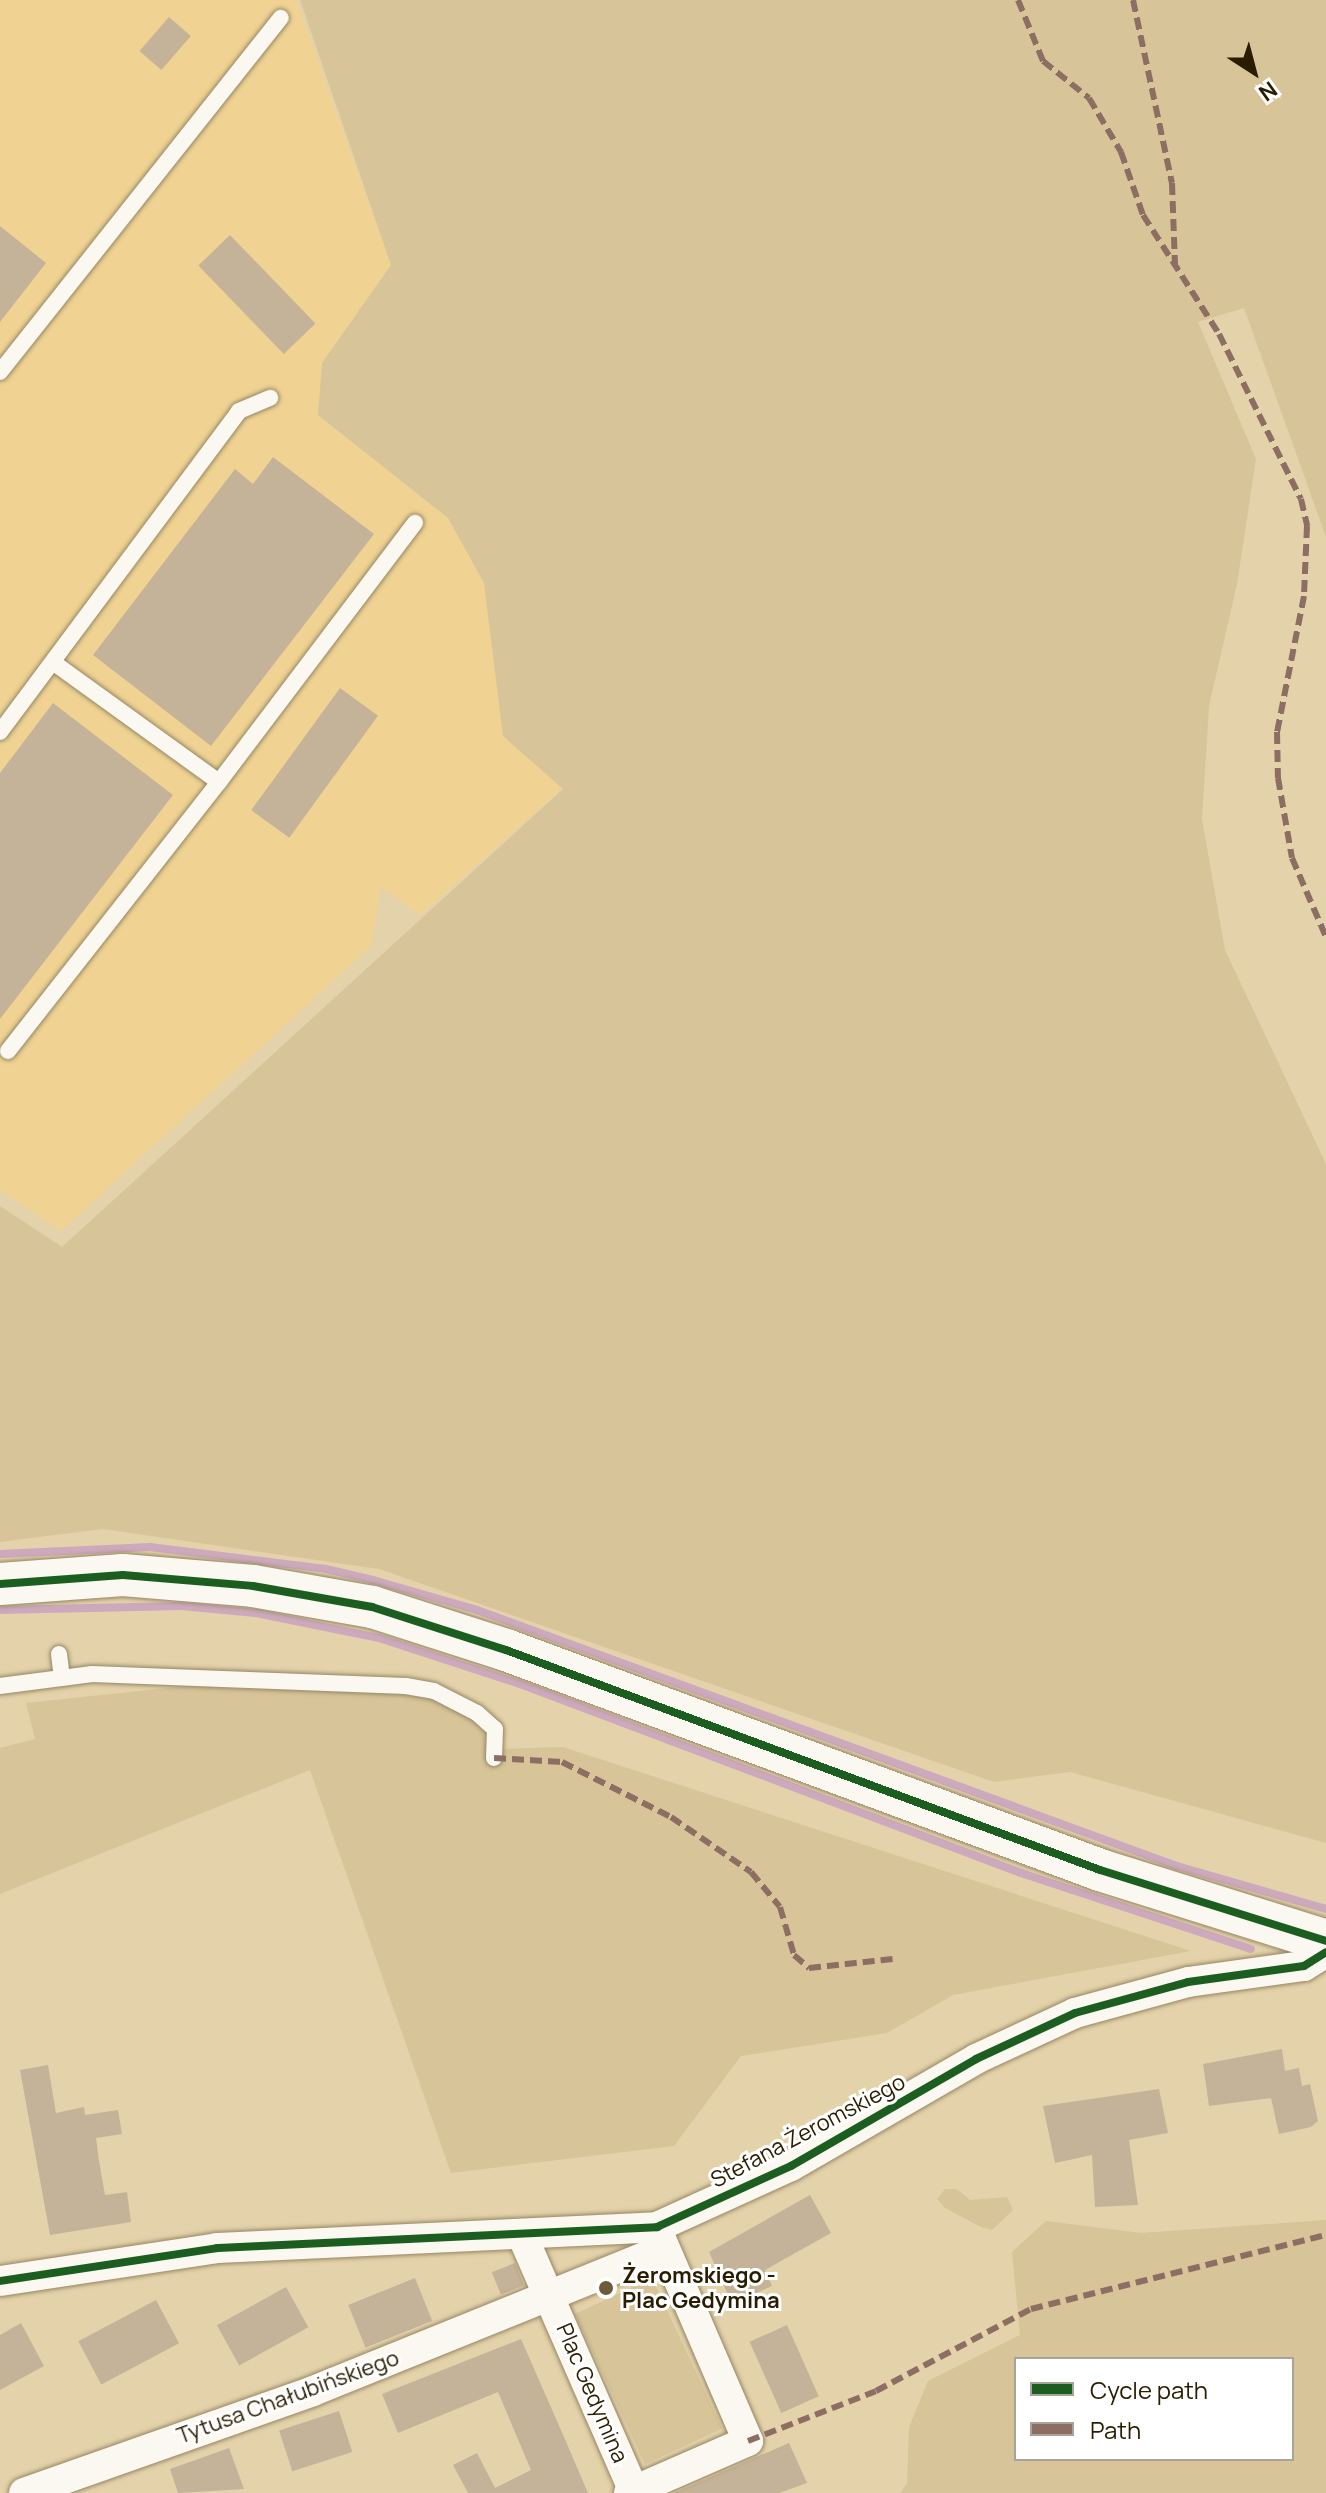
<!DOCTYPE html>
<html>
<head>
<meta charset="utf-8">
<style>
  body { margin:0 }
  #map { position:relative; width:1326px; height:2493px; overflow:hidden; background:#e4d2aa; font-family:Manrope,sans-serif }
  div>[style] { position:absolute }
  .built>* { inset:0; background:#f0d393 }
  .green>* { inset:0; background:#d7c499; transform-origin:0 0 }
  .stream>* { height:8px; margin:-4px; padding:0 4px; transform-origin:4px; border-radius:4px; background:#cda9bd }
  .building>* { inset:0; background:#c4b398; transform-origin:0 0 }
  .roads { filter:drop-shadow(0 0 2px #958764) drop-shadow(0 0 2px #958764) }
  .lane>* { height:16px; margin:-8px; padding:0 8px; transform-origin:8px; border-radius:8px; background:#fbf8f2 }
  .street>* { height:30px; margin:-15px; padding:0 15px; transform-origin:15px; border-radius:15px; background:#fbf8f2 }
  .secondary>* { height:42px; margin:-21px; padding:0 21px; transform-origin:21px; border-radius:21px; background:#fbf8f2 }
  .quiet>* { height:6px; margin-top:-3px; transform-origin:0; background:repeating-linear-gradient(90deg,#8d6e63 0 12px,transparent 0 18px) }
  .cycleway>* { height:8px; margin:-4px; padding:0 4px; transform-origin:4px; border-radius:4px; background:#1b5e20 }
  .dots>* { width:22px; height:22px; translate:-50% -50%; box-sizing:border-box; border:4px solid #fff; border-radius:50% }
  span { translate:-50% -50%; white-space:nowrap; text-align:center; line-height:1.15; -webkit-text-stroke:6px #fff; paint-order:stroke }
  .street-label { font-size:22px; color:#291c00 }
  .poi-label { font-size:22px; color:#291c00; font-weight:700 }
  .left { translate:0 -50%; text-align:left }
  .legend { position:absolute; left:1014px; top:2357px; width:280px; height:104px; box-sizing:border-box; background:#fff; border:2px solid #a9a499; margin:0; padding:10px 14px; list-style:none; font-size:24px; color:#291c00 }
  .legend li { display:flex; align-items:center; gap:16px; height:40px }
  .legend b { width:40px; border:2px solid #a9a499 }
  .north { position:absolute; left:1214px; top:32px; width:80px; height:80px; -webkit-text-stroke:6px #fff; paint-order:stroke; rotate:144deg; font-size:22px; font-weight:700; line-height:32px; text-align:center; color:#291c00 }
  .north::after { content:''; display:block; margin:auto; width:28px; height:36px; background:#291c00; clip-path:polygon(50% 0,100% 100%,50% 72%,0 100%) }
</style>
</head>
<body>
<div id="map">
  <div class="built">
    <i style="clip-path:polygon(0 0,296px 0,391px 265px,323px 363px,318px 414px,448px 518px,484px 583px,503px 736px,563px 788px,420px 915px,381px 887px,371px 946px,61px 1231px,0 1190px)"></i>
  </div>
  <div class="green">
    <i style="clip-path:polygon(300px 0,1326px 0,1326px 537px,1244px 308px,1198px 322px,1256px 459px,1237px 584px,1209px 706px,1202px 819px,1225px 950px,1326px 1164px,1326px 1843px,1070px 1772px,994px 1782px,379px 1569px,103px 1529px,0 1542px,0 1206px,62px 1247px,563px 789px,503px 736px,484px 583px,448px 518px,318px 415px,322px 363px,391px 265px)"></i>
    <i style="clip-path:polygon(186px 1686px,446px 1696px,502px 1749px,563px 1747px,1191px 1951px,953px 1995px,887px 2033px,741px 2056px,674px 2146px,451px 2173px,310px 1770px,0 1894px,0 1748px,35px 1739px,26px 1703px)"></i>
    <i style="clip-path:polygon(945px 2189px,957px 2189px,970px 2200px,1007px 2197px,1013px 2210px,992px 2230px,981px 2227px,945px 2208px,937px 2199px)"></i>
    <i style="clip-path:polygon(evenodd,1326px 2220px,1326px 2493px,900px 2493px,907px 2484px,909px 2427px,928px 2381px,1020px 2335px,1012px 2252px,1046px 2221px,1141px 2233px,1326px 2220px,1016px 2359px,1292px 2359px,1292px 2459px,1016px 2459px,1016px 2359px)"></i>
    <i style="left:652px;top:2278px;width:166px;height:85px;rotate:65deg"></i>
  </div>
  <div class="stream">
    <i style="left:0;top:1554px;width:150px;rotate:-2.7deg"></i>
    <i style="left:150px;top:1547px;width:177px;rotate:7.1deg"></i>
    <i style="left:326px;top:1569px;width:48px;rotate:13.2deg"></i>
    <i style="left:373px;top:1580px;width:108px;rotate:16.1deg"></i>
    <i style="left:477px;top:1610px;width:745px;rotate:20.09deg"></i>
    <i style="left:1177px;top:1866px;width:155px;rotate:16.1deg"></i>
    <i style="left:0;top:1610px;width:181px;rotate:-1.3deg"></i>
    <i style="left:181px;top:1606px;width:75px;rotate:5.3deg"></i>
    <i style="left:256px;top:1613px;width:126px;rotate:11.5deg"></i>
    <i style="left:379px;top:1638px;width:148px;rotate:18.1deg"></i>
    <i style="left:520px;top:1684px;width:535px;rotate:20.67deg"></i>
    <i style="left:1021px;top:1873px;width:242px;rotate:18.3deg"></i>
  </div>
  <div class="building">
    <i style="left:169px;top:17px;width:29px;height:45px;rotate:41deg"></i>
    <i style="clip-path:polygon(0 226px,46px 263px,0 322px)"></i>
    <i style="left:230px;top:235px;width:123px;height:44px;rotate:46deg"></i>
    <i style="clip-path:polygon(273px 457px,374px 534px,211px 746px,93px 655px,235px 469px,253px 484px)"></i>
    <i style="left:340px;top:688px;width:47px;height:151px;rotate:36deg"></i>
    <i style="clip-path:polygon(53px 703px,173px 795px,0 1019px,0 773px)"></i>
    <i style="clip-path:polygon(1282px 2049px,1285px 2071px,1299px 2068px,1302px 2086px,1310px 2084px,1318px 2121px,1311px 2127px,1279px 2134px,1271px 2098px,1209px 2106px,1203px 2064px)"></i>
    <i style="clip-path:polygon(48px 2065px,56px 2113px,84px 2107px,85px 2115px,118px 2110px,122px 2134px,96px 2138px,99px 2161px,105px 2195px,127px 2192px,131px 2222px,50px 2235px,20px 2070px)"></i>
    <i style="clip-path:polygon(1159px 2089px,1168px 2133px,1129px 2140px,1138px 2205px,1095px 2207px,1092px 2155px,1055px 2163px,1043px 2106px)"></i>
    <i style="clip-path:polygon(810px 2195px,831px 2233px,765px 2270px,772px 2286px,732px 2304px,709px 2252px)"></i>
    <i style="left:515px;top:2263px;width:24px;height:25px;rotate:68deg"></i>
    <i style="left:415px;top:2278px;width:46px;height:72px;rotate:68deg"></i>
    <i style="left:286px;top:2287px;width:46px;height:79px;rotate:61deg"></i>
    <i style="left:156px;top:2300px;width:49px;height:88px;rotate:62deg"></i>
    <i style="clip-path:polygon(21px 2323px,44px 2366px,0 2390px,0 2335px)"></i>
    <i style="left:787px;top:2325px;width:78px;height:41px;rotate:66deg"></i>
    <i style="clip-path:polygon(521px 2339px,564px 2437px,588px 2493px,468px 2493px,453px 2465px,477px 2453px,495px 2488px,531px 2470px,498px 2392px,398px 2433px,382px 2394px)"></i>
    <i style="left:339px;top:2411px;width:43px;height:63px;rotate:72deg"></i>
    <i style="clip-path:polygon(789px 2443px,807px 2483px,779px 2493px,674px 2493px)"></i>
    <i style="clip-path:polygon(229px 2448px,244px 2489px,178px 2493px,170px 2469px)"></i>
  </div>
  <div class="roads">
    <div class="lane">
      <i style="left:0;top:372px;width:452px;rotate:-51.6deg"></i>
      <i style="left:54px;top:663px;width:203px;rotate:35.8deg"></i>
      <i style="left:219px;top:782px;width:325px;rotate:-52.9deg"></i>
      <i style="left:0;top:732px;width:400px;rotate:-53.3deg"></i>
      <i style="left:239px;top:411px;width:34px;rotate:-23deg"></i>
      <i style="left:8px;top:1051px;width:342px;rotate:-51.9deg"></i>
      <i style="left:59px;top:1654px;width:24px;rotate:83deg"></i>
      <i style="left:0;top:1686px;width:93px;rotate:-7.4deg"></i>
      <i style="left:92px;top:1674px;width:314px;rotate:2.2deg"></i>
      <i style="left:406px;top:1686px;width:28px;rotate:10deg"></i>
      <i style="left:434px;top:1691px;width:48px;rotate:27.1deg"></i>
      <i style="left:477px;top:1713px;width:24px;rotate:42deg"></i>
      <i style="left:495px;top:1729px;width:29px;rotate:92deg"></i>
    </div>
    <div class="street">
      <i style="left:522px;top:2235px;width:279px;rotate:66.4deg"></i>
      <i style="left:0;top:2281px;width:219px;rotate:-8.6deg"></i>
      <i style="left:217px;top:2248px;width:441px;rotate:-2.7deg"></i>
      <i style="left:657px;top:2227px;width:147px;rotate:-24.5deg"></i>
      <i style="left:791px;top:2166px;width:214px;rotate:-30deg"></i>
      <i style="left:976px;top:2059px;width:109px;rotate:-24.9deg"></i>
      <i style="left:1075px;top:2013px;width:117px;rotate:-15.3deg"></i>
      <i style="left:1188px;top:1982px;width:117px;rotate:-7.9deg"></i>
      <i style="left:1304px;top:1966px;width:26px;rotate:-32deg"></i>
      <i style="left:24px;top:2493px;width:306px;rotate:-19.4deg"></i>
      <i style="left:313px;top:2391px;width:376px;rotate:-22deg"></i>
      <i style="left:629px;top:2493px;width:130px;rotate:-23.6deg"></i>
      <i style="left:748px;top:2441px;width:228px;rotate:-113.3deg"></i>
    </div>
    <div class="secondary">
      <i style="left:0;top:1584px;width:123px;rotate:-4.2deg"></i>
      <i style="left:123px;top:1575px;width:130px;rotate:4.8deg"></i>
      <i style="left:253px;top:1586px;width:121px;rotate:10deg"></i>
      <i style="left:372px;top:1607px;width:141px;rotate:17.8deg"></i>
      <i style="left:506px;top:1650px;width:633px;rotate:20.32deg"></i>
      <i style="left:1100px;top:1870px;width:237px;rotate:17.4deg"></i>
    </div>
  </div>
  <div class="quiet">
    <i style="left:1018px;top:0;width:66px;rotate:67.7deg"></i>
    <i style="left:1043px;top:61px;width:59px;rotate:38.8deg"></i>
    <i style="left:1089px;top:98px;width:63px;rotate:59.3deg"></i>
    <i style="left:1121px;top:152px;width:67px;rotate:70.8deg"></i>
    <i style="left:1143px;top:215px;width:141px;rotate:57.4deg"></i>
    <i style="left:1219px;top:334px;width:184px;rotate:63.6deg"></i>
    <i style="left:1301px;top:499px;width:28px;rotate:77deg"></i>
    <i style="left:1307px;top:526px;width:70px;rotate:92.5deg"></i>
    <i style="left:1304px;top:596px;width:139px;rotate:101.2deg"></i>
    <i style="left:1277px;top:732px;width:46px;rotate:88.8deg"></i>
    <i style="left:1278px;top:778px;width:81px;rotate:80.1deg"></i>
    <i style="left:1292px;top:858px;width:86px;rotate:66.7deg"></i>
    <i style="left:1133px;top:0;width:187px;rotate:78deg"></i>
    <i style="left:1172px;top:183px;width:83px;rotate:87.9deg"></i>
    <i style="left:494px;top:1758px;width:68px;rotate:3.4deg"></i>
    <i style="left:562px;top:1762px;width:122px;rotate:26.8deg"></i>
    <i style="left:671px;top:1817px;width:97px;rotate:34.5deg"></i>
    <i style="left:751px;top:1872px;width:45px;rotate:50.4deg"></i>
    <i style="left:780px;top:1907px;width:50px;rotate:73.7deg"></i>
    <i style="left:794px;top:1955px;width:20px;rotate:41deg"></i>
    <i style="left:809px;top:1968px;width:84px;rotate:-6.1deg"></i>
    <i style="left:748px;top:2441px;width:137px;rotate:-21.3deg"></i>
    <i style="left:876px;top:2391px;width:175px;rotate:-27.9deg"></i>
    <i style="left:1031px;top:2309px;width:304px;rotate:-14.1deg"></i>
  </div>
  <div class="cycleway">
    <i style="left:0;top:1584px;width:123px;rotate:-4.2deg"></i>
    <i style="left:123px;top:1575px;width:130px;rotate:4.8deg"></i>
    <i style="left:253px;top:1586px;width:121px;rotate:10deg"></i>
    <i style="left:372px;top:1607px;width:141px;rotate:17.8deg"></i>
    <i style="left:506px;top:1650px;width:633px;rotate:20.32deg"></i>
    <i style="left:1100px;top:1870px;width:237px;rotate:17.4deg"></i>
    <i style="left:0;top:2281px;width:219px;rotate:-8.6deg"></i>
    <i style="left:217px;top:2248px;width:441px;rotate:-2.7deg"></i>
    <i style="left:657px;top:2227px;width:147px;rotate:-24.5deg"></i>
    <i style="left:791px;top:2166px;width:214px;rotate:-30deg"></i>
    <i style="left:976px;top:2059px;width:109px;rotate:-24.9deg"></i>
    <i style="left:1075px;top:2013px;width:117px;rotate:-15.3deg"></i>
    <i style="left:1188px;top:1982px;width:117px;rotate:-7.9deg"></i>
    <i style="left:1304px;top:1966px;width:26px;rotate:-32deg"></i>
  </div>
  <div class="dots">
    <i style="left:606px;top:2288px;background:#6a5c3b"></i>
  </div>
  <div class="street-label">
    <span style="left:808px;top:2131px;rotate:-28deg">Stefana Żeromskiego</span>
    <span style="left:592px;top:2393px;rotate:67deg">Plac Gedymina</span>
    <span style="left:288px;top:2397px;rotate:-20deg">Tytusa Chałubińskiego</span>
  </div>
  <div class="poi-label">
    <span class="left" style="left:622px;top:2288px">Żeromskiego -<br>Plac Gedymina</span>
  </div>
  <ul class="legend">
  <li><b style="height:10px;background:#1b5e20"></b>Cycle path</li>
  <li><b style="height:10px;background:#8d6e63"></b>Path</li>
  </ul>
  <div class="north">N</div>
</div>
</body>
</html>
